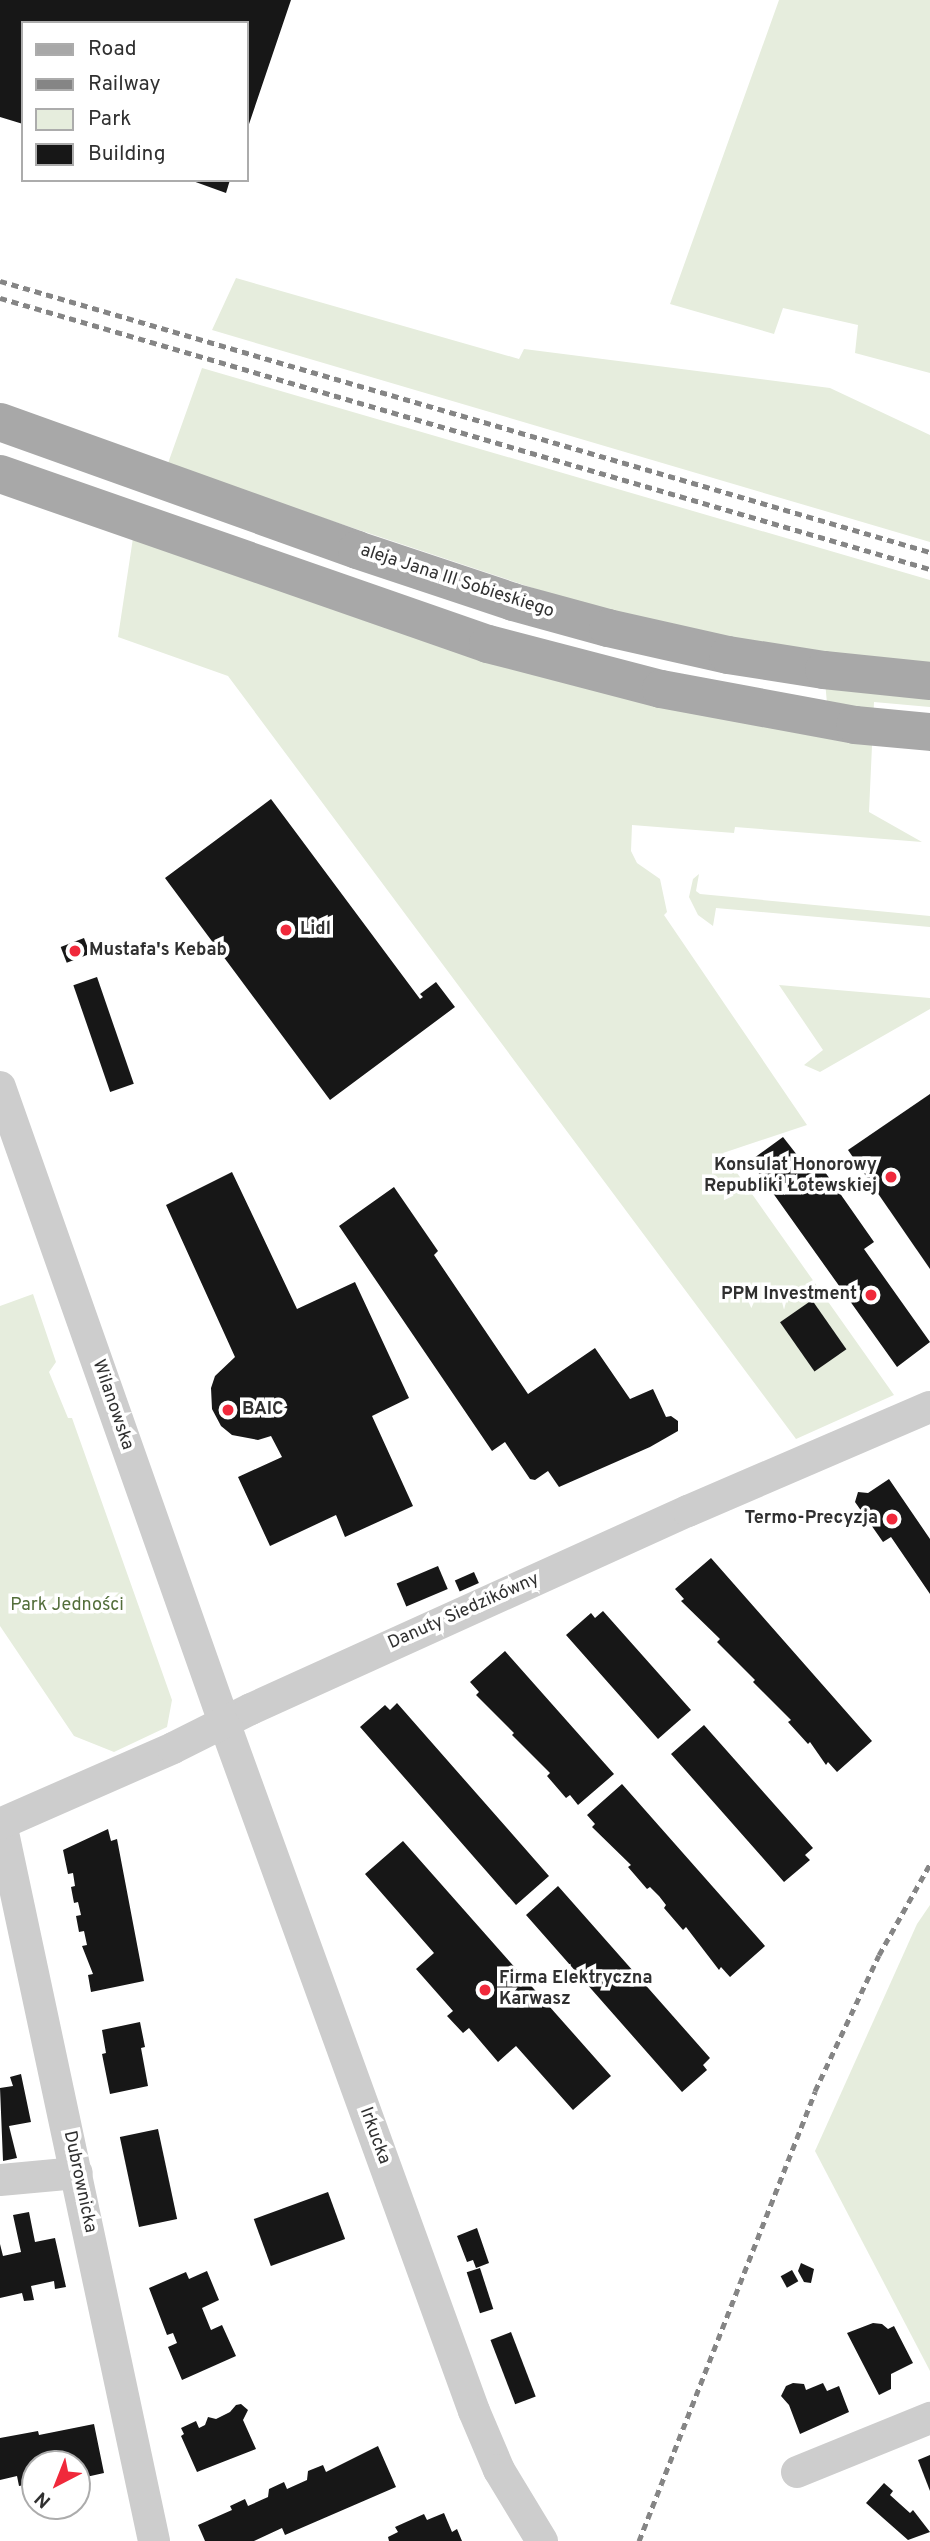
<!DOCTYPE html>
<html>
<head>
<meta charset="utf-8">
<style>
  body { margin:0 }
  #map { position:relative; width:930px; height:2541px; overflow:hidden; background:#fff; font-family:Overpass,sans-serif }
  div>[style] { position:absolute }
  .green>* { inset:0; background:#e6eddd }
  .building>* { inset:0; background:#171717; transform-origin:0 0 }
  .minor>* { height:32px; margin:-16px; padding:0 16px; transform-origin:16px; border-radius:16px; background:#cdcdcd }
  .major>* { height:38px; margin:-19px; padding:0 19px; transform-origin:19px; border-radius:19px; background:#a8a8a8 }
  .rail>* { height:5px; margin-top:-2.5px; transform-origin:0; background:repeating-linear-gradient(90deg,#858585 0 7px,transparent 0 12px) }
  .dots>* { width:19px; height:19px; translate:-50% -50%; box-sizing:border-box; border:4px solid #fff; border-radius:50% }
  span { translate:-50% -50%; white-space:nowrap; text-align:center; line-height:1.15; -webkit-text-stroke:7px #fff; paint-order:stroke }
  .street-label { font-size:18px; color:#303030 }
  .poi-label { font-size:18px; color:#303030; font-weight:700 }
  .left { translate:0 -50%; text-align:left }
  .right { translate:-100% -50%; text-align:right }
  .park-label { font-size:18px; color:#536e3a }
  .legend { position:absolute; left:21px; top:21px; width:228px; height:161px; box-sizing:border-box; background:#fff; border:2px solid #acacac; margin:0; padding:9px 12px; list-style:none; font-size:21px; color:#303030 }
  .legend li { display:flex; align-items:center; gap:14px; height:35px }
  .legend b { width:35px; border:2px solid #acacac }
  .north { position:absolute; left:21px; top:2450px; width:70px; height:70px; box-sizing:border-box; background:#fff; border:2px solid #acacac; border-radius:50%; rotate:222deg; font-size:19px; font-weight:700; line-height:28px; text-align:center; color:#303030 }
  .north::after { content:''; display:block; margin:auto; width:24px; height:32px; background:#f0293b; clip-path:polygon(50% 0,100% 100%,50% 72%,0 100%) }
</style>
</head>
<body>
<div id="map">
  <div class="green">
    <i style="clip-path:polygon(779px 0,930px 0,930px 373px,855px 353px,858px 325px,783px 308px,774px 334px,670px 304px)"></i>
    <i style="clip-path:polygon(236px 278px,519px 359px,524px 349px,830px 388px,930px 435px,930px 542px,212px 330px)"></i>
    <i style="clip-path:polygon(202px 368px,930px 580px,930px 707px,874px 702px,869px 812px,922px 842px,735px 827px,734px 833px,632px 825px,631px 851px,637px 863px,660px 879px,667px 912px,664px 915px,807px 1125px,723px 1153px,894px 1395px,796px 1439px,228px 676px,118px 637px,133px 538px,830px 737px,824px 670px,706px 633px,596px 609px,167px 466px)"></i>
    <i style="clip-path:polygon(699px 874px,696px 891px,700px 894px,930px 916px,930px 927px,716px 908px,713px 926px,698px 915px,689px 897px,693px 879px)"></i>
    <i style="clip-path:polygon(779px 985px,930px 998px,930px 1009px,820px 1072px,804px 1065px,823px 1050px)"></i>
    <i style="clip-path:polygon(33px 1294px,56px 1362px,49px 1372px,68px 1418px,72px 1418px,172px 1700px,167px 1727px,114px 1752px,74px 1736px,0 1626px,0 1306px)"></i>
    <i style="clip-path:polygon(930px 1905px,930px 2371px,815px 2151px,917px 1924px)"></i>
  </div>
  <div class="building">
    <i style="clip-path:polygon(0 0,291px 0,247px 130px,247px 23px,23px 23px,23px 124px,0 117px)"></i>
    <i style="clip-path:polygon(190px 180px,230px 180px,226px 193px)"></i>
    <i style="clip-path:polygon(271px 799px,420px 999px,423px 997px,420px 994px,436px 982px,455px 1007px,330px 1100px,165px 878px)"></i>
    <i style="left:84px;top:938px;width:17px;height:25px;rotate:69deg"></i>
    <i style="left:97px;top:977px;width:113px;height:25px;rotate:71deg"></i>
    <i style="clip-path:polygon(930px 1094px,930px 1269px,848px 1150px)"></i>
    <i style="clip-path:polygon(783px 1137px,808px 1169px,818px 1162px,874px 1242px,864px 1249px,930px 1342px,897px 1367px,750px 1161px)"></i>
    <i style="clip-path:polygon(232px 1172px,297px 1309px,355px 1282px,409px 1398px,372px 1416px,413px 1506px,345px 1537px,336px 1515px,270px 1546px,238px 1477px,282px 1457px,271px 1436px,258px 1440px,232px 1435px,221px 1426px,212px 1409px,211px 1388px,215px 1376px,235px 1357px,166px 1205px)"></i>
    <i style="clip-path:polygon(394px 1187px,438px 1251px,434px 1255px,528px 1394px,595px 1348px,630px 1399px,653px 1389px,666px 1417px,671px 1416px,678px 1421px,678px 1431px,650px 1447px,559px 1487px,548px 1471px,535px 1480px,530px 1479px,505px 1442px,492px 1451px,339px 1226px)"></i>
    <i style="left:812px;top:1300px;width:60px;height:39px;rotate:55deg"></i>
    <i style="clip-path:polygon(889px 1479px,930px 1539px,930px 1594px,891px 1537px,883px 1542px,855px 1502px,858px 1492px,868px 1493px)"></i>
    <i style="clip-path:polygon(711px 1558px,872px 1741px,837px 1772px,828px 1762px,826px 1765px,810px 1742px,808px 1744px,788px 1722px,791px 1720px,753px 1682px,755px 1680px,717px 1642px,720px 1639px,681px 1601px,684px 1599px,675px 1589px)"></i>
    <i style="left:438px;top:1566px;width:25px;height:45px;rotate:67deg"></i>
    <i style="left:474px;top:1572px;width:12px;height:21px;rotate:66deg"></i>
    <i style="clip-path:polygon(603px 1611px,691px 1710px,658px 1739px,566px 1635px,591px 1613px,595px 1618px)"></i>
    <i style="clip-path:polygon(505px 1651px,614px 1774px,578px 1805px,570px 1795px,566px 1798px,547px 1776px,550px 1773px,512px 1735px,514px 1733px,476px 1695px,479px 1692px,470px 1682px)"></i>
    <i style="clip-path:polygon(397px 1703px,549px 1876px,516px 1905px,360px 1727px,385px 1705px,390px 1710px)"></i>
    <i style="clip-path:polygon(704px 1725px,813px 1848px,805px 1855px,810px 1860px,784px 1882px,671px 1754px)"></i>
    <i style="clip-path:polygon(622px 1784px,765px 1946px,730px 1977px,721px 1967px,719px 1970px,686px 1927px,683px 1930px,664px 1908px,666px 1905px,659px 1896px,650px 1887px,647px 1889px,628px 1867px,631px 1865px,592px 1827px,595px 1824px,587px 1815px)"></i>
    <i style="clip-path:polygon(108px 1829px,111px 1841px,117px 1839px,144px 1981px,91px 1992px,88px 1975px,93px 1974px,82px 1946px,87px 1945px,84px 1931px,79px 1932px,76px 1916px,81px 1915px,78px 1902px,74px 1903px,71px 1887px,75px 1886px,73px 1873px,68px 1874px,63px 1850px)"></i>
    <i style="clip-path:polygon(403px 1841px,611px 2076px,573px 2110px,516px 2046px,498px 2062px,469px 2028px,463px 2033px,447px 2016px,453px 2011px,416px 1969px,434px 1953px,365px 1874px)"></i>
    <i style="clip-path:polygon(558px 1886px,710px 2058px,703px 2065px,707px 2070px,682px 2092px,526px 1915px)"></i>
    <i style="clip-path:polygon(140px 2022px,145px 2047px,141px 2048px,148px 2086px,110px 2094px,102px 2054px,106px 2053px,102px 2030px)"></i>
    <i style="clip-path:polygon(21px 2074px,31px 2122px,9px 2126px,17px 2158px,3px 2161px,0 2088px,13px 2086px,10px 2077px)"></i>
    <i style="left:158px;top:2129px;width:92px;height:39px;rotate:78deg"></i>
    <i style="left:328px;top:2192px;width:50px;height:79px;rotate:70deg"></i>
    <i style="clip-path:polygon(29px 2212px,35px 2242px,55px 2238px,66px 2287px,55px 2289px,54px 2281px,31px 2286px,34px 2300px,24px 2301px,22px 2293px,0 2298px,0 2244px,3px 2256px,21px 2252px,13px 2215px)"></i>
    <i style="clip-path:polygon(477px 2228px,489px 2263px,476px 2268px,473px 2260px,467px 2262px,457px 2236px)"></i>
    <i style="clip-path:polygon(801px 2263px,814px 2269px,811px 2283px,804px 2282px,798px 2271px)"></i>
    <i style="left:480px;top:2268px;width:43px;height:14px;rotate:72deg"></i>
    <i style="left:792px;top:2270px;width:13px;height:13px;rotate:61deg"></i>
    <i style="clip-path:polygon(207px 2271px,219px 2300px,202px 2308px,211px 2330px,222px 2325px,236px 2356px,182px 2380px,168px 2347px,177px 2343px,173px 2333px,167px 2335px,149px 2288px,186px 2272px,189px 2279px)"></i>
    <i style="clip-path:polygon(873px 2323px,882px 2324px,888px 2329px,894px 2326px,913px 2363px,891px 2374px,891px 2389px,879px 2395px,847px 2333px)"></i>
    <i style="left:511px;top:2332px;width:69px;height:22px;rotate:69deg"></i>
    <i style="clip-path:polygon(793px 2383px,804px 2384px,806px 2390px,823px 2383px,827px 2391px,839px 2386px,849px 2412px,800px 2434px,789px 2405px,781px 2396px,786px 2386px)"></i>
    <i style="clip-path:polygon(241px 2404px,248px 2410px,243px 2420px,256px 2449px,197px 2472px,181px 2436px,184px 2434px,181px 2428px,196px 2421px,199px 2428px,205px 2425px,208px 2417px,216px 2419px,230px 2412px,236px 2405px)"></i>
    <i style="clip-path:polygon(94px 2424px,104px 2473px,86px 2477px,84px 2468px,77px 2469px,77px 2464px,35px 2464px,35px 2483px,19px 2486px,17px 2476px,0 2480px,0 2438px,38px 2431px,39px 2435px)"></i>
    <i style="clip-path:polygon(378px 2446px,396px 2487px,285px 2535px,282px 2528px,254px 2541px,205px 2541px,198px 2525px,232px 2510px,230px 2506px,245px 2499px,248px 2506px,268px 2497px,269px 2489px,284px 2482px,287px 2489px,307px 2480px,308px 2471px,323px 2465px,326px 2472px)"></i>
    <i style="clip-path:polygon(930px 2455px,930px 2491px,918px 2460px)"></i>
    <i style="clip-path:polygon(884px 2483px,893px 2491px,890px 2495px,910px 2513px,913px 2510px,930px 2532px,908px 2540px,866px 2503px)"></i>
    <i style="clip-path:polygon(444px 2513px,452px 2532px,457px 2529px,462px 2541px,389px 2541px,388px 2537px,398px 2532px,395px 2527px,424px 2514px,427px 2520px)"></i>
  </div>
  <div class="minor">
    <i style="left:0;top:1087px;width:673px;rotate:70.57deg"></i>
    <i style="left:224px;top:1722px;width:733px;rotate:70.06deg"></i>
    <i style="left:474px;top:2411px;width:64px;rotate:67deg"></i>
    <i style="left:499px;top:2470px;width:83px;rotate:58.8deg"></i>
    <i style="left:1px;top:1823px;width:734px;rotate:77.97deg"></i>
    <i style="left:0;top:1824px;width:189px;rotate:-23.7deg"></i>
    <i style="left:173px;top:1748px;width:87px;rotate:-26.6deg"></i>
    <i style="left:251px;top:1709px;width:480px;rotate:-24.4deg"></i>
    <i style="left:688px;top:1511px;width:263px;rotate:-23.3deg"></i>
    <i style="left:0;top:2180px;width:77px;rotate:-5.2deg"></i>
    <i style="left:797px;top:2472px;width:144px;rotate:-22.1deg"></i>
  </div>
  <div class="major">
    <i style="left:0;top:422px;width:379px;rotate:19.7deg"></i>
    <i style="left:357px;top:550px;width:164px;rotate:18.4deg"></i>
    <i style="left:513px;top:602px;width:98px;rotate:15.3deg"></i>
    <i style="left:608px;top:628px;width:123px;rotate:12.7deg"></i>
    <i style="left:728px;top:655px;width:97px;rotate:8.9deg"></i>
    <i style="left:824px;top:670px;width:107px;rotate:5.9deg"></i>
    <i style="left:0;top:474px;width:517px;rotate:19.21deg"></i>
    <i style="left:488px;top:644px;width:179px;rotate:14.6deg"></i>
    <i style="left:661px;top:689px;width:197px;rotate:10.5deg"></i>
    <i style="left:855px;top:725px;width:75px;rotate:5.3deg"></i>
  </div>
  <div class="rail">
    <i style="left:0;top:281px;width:969px;rotate:16.25deg"></i>
    <i style="left:0;top:298px;width:969px;rotate:16.25deg"></i>
    <i style="left:639px;top:2541px;width:483px;rotate:-68.6deg"></i>
    <i style="left:815px;top:2091px;width:150px;rotate:-64.8deg"></i>
    <i style="left:879px;top:1955px;width:104px;rotate:-60.7deg"></i>
  </div>
  <div class="dots">
    <i style="left:286px;top:930px;background:#f0293b"></i>
    <i style="left:75px;top:951px;background:#f0293b"></i>
    <i style="left:891px;top:1177px;background:#f0293b"></i>
    <i style="left:871px;top:1295px;background:#f0293b"></i>
    <i style="left:228px;top:1410px;background:#f0293b"></i>
    <i style="left:892px;top:1519px;background:#f0293b"></i>
    <i style="left:485px;top:1990px;background:#f0293b"></i>
  </div>
  <div class="street-label">
    <span style="left:457px;top:582px;rotate:18deg">aleja Jana III Sobieskiego</span>
    <span style="left:112px;top:1405px;rotate:71deg">Wilanowska</span>
    <span style="left:464px;top:1612px;rotate:-24deg">Danuty Siedzikówny</span>
    <span style="left:374px;top:2136px;rotate:70deg">Irkucka</span>
    <span style="left:79px;top:2182px;rotate:78deg">Dubrownicka</span>
  </div>
  <div class="poi-label">
    <span class="left" style="left:300px;top:930px">Lidl</span>
    <span class="left" style="left:89px;top:951px">Mustafa's Kebab</span>
    <span class="right" style="left:877px;top:1177px">Konsulat Honorowy<br>Republiki Łotewskiej</span>
    <span class="right" style="left:857px;top:1295px">PPM Investment</span>
    <span class="left" style="left:242px;top:1410px">BAIC</span>
    <span class="right" style="left:878px;top:1519px">Termo-Precyzja</span>
    <span class="left" style="left:499px;top:1990px">Firma Elektryczna<br>Karwasz</span>
  </div>
  <div class="park-label">
    <span style="left:67px;top:1606px">Park Jedności</span>
  </div>
  <ul class="legend">
  <li><b style="height:9px;background:#a8a8a8"></b>Road</li>
  <li><b style="height:9px;background:#858585"></b>Railway</li>
  <li><b style="height:19px;background:#e6eddd"></b>Park</li>
  <li><b style="height:19px;background:#171717"></b>Building</li>
  </ul>
  <div class="north">N</div>
</div>
</body>
</html>
